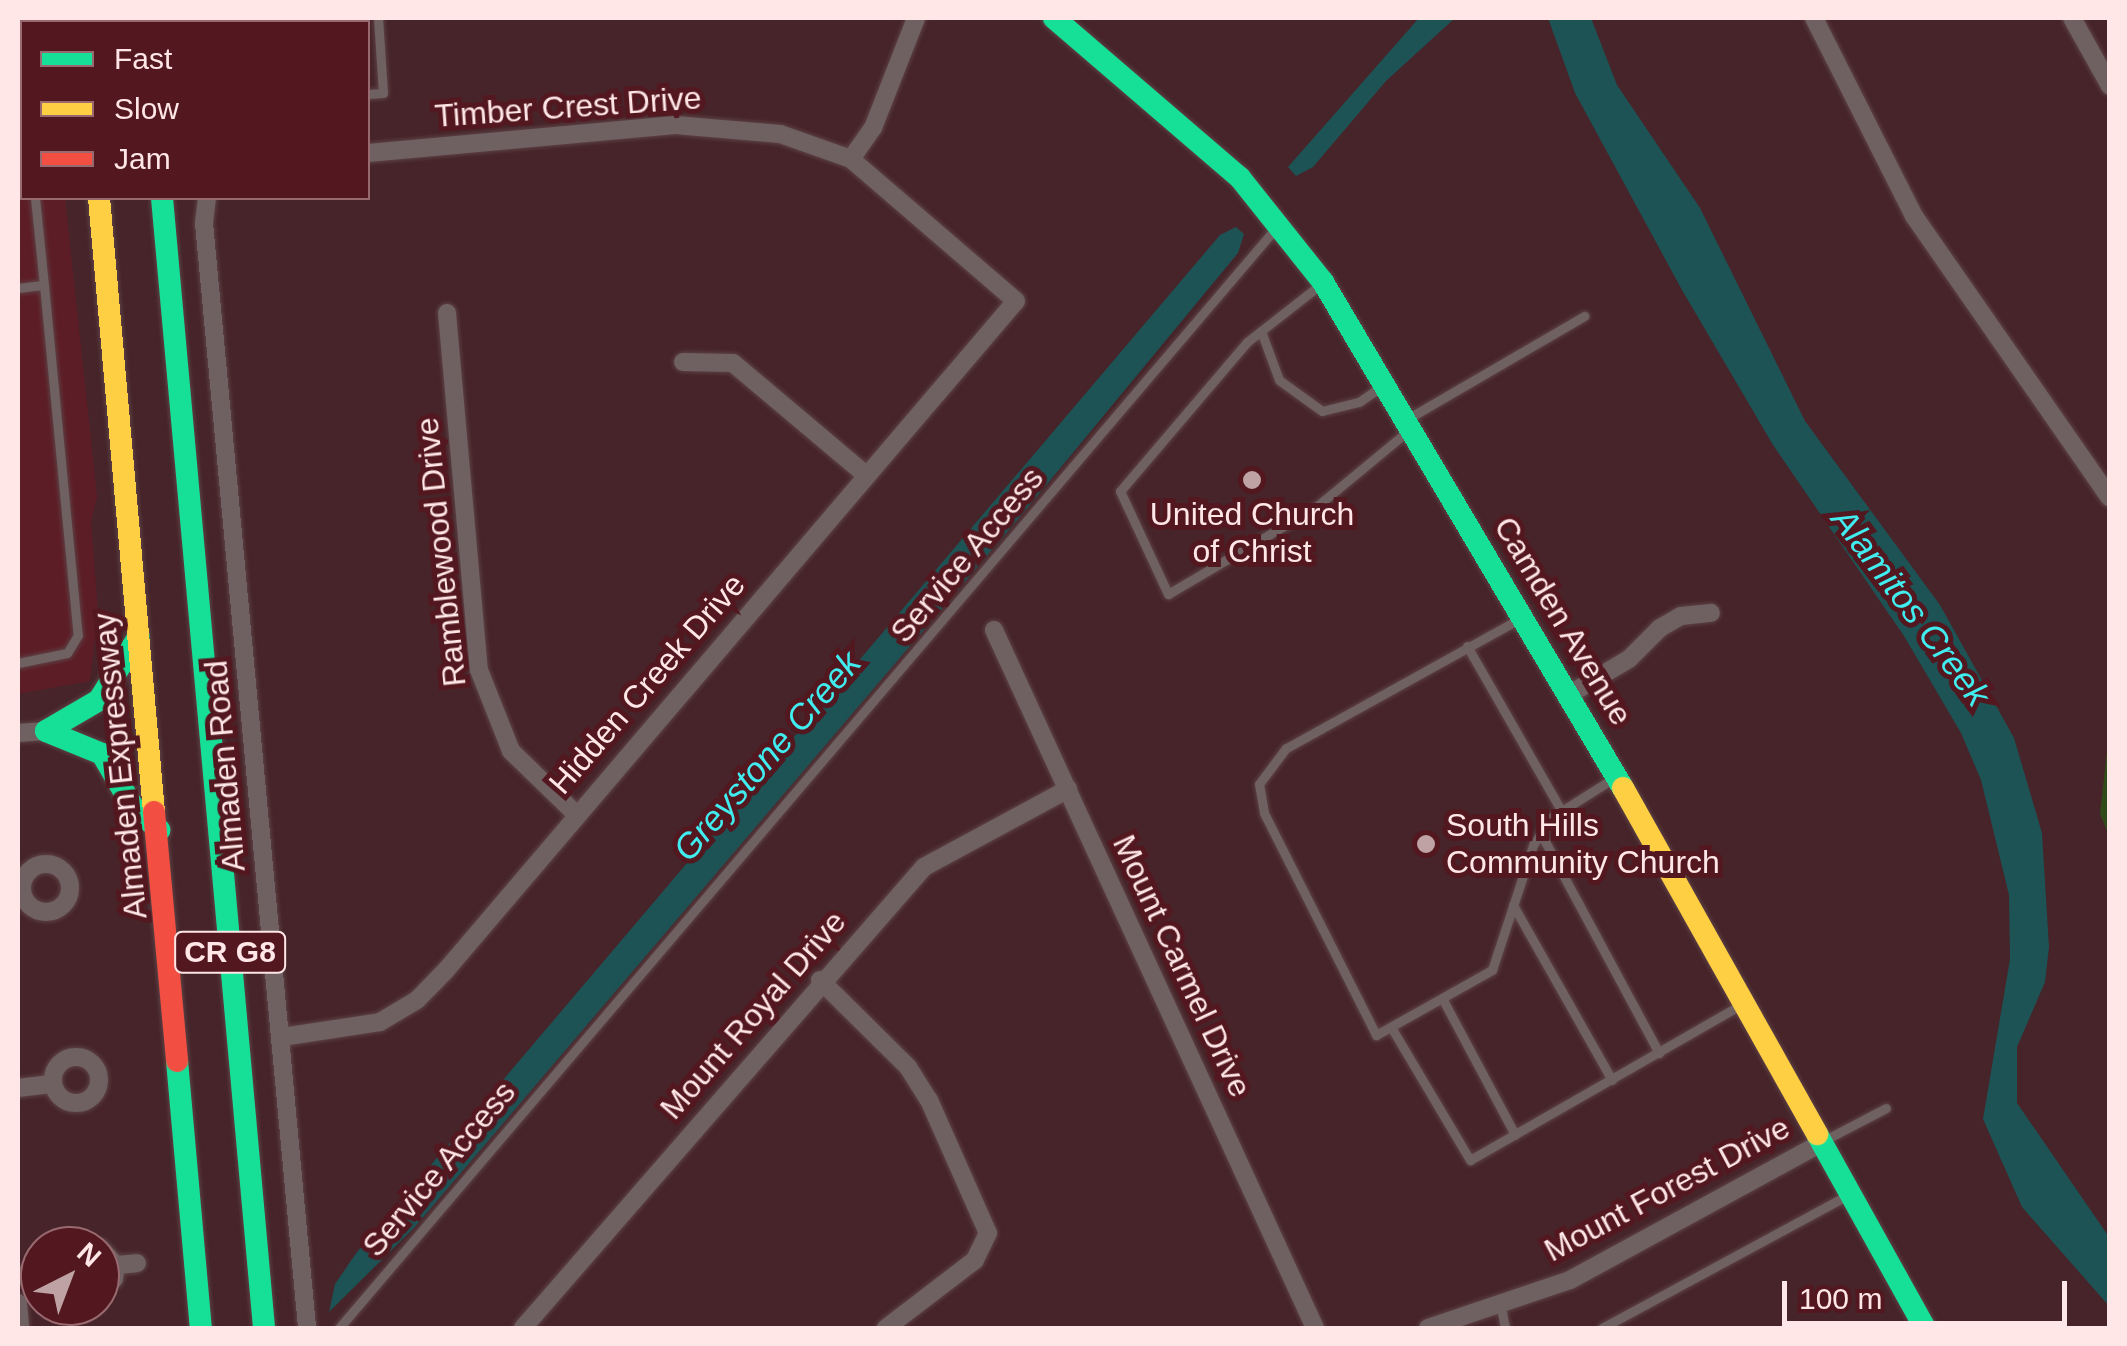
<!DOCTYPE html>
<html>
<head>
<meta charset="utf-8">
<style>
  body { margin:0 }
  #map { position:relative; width:2127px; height:1346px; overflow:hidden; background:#462429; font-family:Helvetica,sans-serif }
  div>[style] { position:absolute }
  .built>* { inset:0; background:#5d1d26 }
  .green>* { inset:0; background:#304b1a }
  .water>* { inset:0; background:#1d5355 }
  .roads { filter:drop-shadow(0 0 2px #5d4245) drop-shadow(0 0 2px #5d4245) }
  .lane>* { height:9px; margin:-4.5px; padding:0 4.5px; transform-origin:4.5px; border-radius:4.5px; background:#6f6061 }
  .street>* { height:18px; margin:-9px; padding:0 9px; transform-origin:9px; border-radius:9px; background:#6f6061 }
  .street>.ring { margin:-9px; padding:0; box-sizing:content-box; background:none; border:18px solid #6f6061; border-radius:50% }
  .fast>* { height:22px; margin:-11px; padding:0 11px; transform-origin:11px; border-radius:11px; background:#16e098 }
  .slow>* { height:22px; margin:-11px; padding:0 11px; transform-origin:11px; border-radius:11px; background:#ffcf43 }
  .jam>* { height:22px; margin:-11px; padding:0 11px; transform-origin:11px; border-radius:11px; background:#f24e42 }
  .dots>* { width:28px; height:28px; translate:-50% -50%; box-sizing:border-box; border:5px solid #53171f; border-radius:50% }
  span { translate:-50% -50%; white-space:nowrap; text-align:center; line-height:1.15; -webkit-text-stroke:10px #53171f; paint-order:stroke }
  .shield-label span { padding:2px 8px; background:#53171f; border:2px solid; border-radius:8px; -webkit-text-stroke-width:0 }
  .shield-label { font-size:30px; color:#ffe6e7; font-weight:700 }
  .street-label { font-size:32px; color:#ffe6e7 }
  .poi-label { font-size:32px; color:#ffe6e7 }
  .left { translate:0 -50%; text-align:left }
  .water-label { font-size:35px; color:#41ecef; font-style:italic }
  .frame { position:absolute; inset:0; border:20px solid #ffe6e7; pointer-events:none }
  .legend { position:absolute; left:20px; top:20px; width:350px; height:180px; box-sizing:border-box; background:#53171f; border:2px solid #986a6f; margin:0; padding:12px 18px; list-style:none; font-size:30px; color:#ffe6e7 }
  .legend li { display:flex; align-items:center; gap:20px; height:50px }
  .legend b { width:50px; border:2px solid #986a6f }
  .north { position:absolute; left:20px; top:1226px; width:100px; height:100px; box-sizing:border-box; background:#53171f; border:2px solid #986a6f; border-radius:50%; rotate:42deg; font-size:28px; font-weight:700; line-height:40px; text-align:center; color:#ffe6e7 }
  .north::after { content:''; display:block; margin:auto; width:35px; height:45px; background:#bea2a4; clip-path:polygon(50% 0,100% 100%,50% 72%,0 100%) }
  .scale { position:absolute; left:1782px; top:1281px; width:285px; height:45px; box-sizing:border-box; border:5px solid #ffe6e7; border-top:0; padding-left:12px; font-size:30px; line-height:35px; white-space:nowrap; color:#ffe6e7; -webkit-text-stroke:8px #53171f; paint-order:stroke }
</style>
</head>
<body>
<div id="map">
  <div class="built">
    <i style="clip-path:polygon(18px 18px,32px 22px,22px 22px,22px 198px,65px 198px,97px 496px,91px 522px,98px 611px,90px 681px,18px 694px)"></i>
  </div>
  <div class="green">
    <i style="clip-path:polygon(2109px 733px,2110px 733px,2109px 836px,2100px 814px)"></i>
  </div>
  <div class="water">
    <i style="clip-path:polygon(1419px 18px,1455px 18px,1386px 81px,1313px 167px,1296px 176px,1288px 167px)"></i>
    <i style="clip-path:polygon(1548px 18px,1591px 18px,1617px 85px,1700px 208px,1805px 421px,1940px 605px,2014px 738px,2042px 833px,2049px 947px,2045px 982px,2017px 1047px,2017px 1103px,2109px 1237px,2109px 1306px,2022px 1207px,1983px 1119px,2010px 959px,2009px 895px,1981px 780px,1961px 733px,1904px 636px,1773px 445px,1682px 290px,1575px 93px)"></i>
    <i style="clip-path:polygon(1236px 227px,1244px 234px,1238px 253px,1015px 523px,414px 1228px,329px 1312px,335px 1284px,357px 1252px,1220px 235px)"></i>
  </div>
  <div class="roads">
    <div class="lane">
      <i style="left:238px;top:18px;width:4px;rotate:90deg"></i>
      <i style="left:18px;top:62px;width:26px;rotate:81deg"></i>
      <i style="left:368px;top:94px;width:15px;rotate:-4deg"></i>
      <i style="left:383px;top:93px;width:75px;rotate:-93.8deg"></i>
      <i style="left:18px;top:145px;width:4px;rotate:-14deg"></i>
      <i style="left:35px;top:198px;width:87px;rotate:84.1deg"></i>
      <i style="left:1321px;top:284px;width:94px;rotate:141.9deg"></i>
      <i style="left:1247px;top:342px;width:196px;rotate:130.4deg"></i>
      <i style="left:1120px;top:491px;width:114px;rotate:65deg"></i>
      <i style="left:1168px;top:594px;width:172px;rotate:-30.4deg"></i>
      <i style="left:1316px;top:507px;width:119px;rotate:-39.6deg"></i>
      <i style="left:18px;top:288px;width:26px;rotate:-7deg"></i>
      <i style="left:44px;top:285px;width:352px;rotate:84.5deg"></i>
      <i style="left:78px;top:635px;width:21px;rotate:121deg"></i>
      <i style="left:67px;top:653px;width:50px;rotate:168.5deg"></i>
      <i style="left:1261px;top:331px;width:52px;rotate:69.8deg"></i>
      <i style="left:1279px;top:380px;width:53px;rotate:35.8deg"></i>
      <i style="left:1322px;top:411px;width:38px;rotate:-14deg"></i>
      <i style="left:1359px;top:402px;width:28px;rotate:-35deg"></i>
      <i style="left:1409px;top:418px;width:203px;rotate:-30.2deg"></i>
      <i style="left:1521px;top:618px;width:269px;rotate:151deg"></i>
      <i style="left:1286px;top:748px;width:45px;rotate:126.9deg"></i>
      <i style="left:1259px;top:784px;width:29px;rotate:80deg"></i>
      <i style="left:1264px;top:813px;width:249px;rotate:63.2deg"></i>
      <i style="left:1376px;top:1035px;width:133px;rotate:-29.3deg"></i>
      <i style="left:1492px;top:970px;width:132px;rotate:-71.8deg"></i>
      <i style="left:1533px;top:845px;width:34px;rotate:-56deg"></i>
      <i style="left:1552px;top:817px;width:73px;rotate:-32.2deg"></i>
      <i style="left:1467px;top:646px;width:189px;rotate:60.2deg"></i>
      <i style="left:1541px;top:834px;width:249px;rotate:61.7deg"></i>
      <i style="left:1513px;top:905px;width:201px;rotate:60.5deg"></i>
      <i style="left:1442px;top:998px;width:155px;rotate:61.9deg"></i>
      <i style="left:1391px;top:1027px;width:155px;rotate:59.3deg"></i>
      <i style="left:1470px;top:1160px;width:312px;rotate:-29.8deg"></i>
      <i style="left:1823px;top:1141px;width:71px;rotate:-27.6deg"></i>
      <i style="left:1500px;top:1302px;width:26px;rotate:79deg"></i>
      <i style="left:339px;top:1328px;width:1445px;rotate:-49.58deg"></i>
      <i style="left:1602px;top:1328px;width:277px;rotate:-28.4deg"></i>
    </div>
    <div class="street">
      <i style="left:1814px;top:18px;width:222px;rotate:63.2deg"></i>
      <i style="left:1914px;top:216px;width:343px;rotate:55.2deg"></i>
      <i style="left:2072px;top:18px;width:78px;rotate:60.8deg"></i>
      <i style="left:851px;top:159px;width:38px;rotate:-55deg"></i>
      <i style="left:873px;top:128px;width:118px;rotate:-68.6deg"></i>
      <i style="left:207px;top:198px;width:25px;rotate:97deg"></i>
      <i style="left:204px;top:223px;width:1110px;rotate:84.67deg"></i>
      <i style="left:447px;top:313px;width:358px;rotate:84.9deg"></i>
      <i style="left:479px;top:670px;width:87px;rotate:68.4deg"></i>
      <i style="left:511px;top:751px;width:89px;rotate:44.1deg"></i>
      <i style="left:683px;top:362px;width:50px;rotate:1.1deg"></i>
      <i style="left:733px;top:363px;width:175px;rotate:40.1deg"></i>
      <i style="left:994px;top:630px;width:768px;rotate:65.3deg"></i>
      <i style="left:1570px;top:694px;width:69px;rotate:-30.7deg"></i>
      <i style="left:1629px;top:659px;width:44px;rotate:-45deg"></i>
      <i style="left:1660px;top:628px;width:24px;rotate:-30deg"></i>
      <i style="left:1681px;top:616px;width:30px;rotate:-6deg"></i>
      <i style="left:18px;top:733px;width:28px;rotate:-4deg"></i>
      <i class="ring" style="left:22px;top:864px;width:30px;height:30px"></i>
      <i style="left:820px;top:980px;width:124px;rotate:44.7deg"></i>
      <i style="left:908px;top:1067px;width:39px;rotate:58deg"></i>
      <i style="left:929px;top:1100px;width:145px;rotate:66.1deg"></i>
      <i style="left:988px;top:1233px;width:30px;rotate:116deg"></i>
      <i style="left:975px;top:1260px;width:112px;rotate:142.6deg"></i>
      <i style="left:282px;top:1037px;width:99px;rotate:-8.7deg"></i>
      <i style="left:380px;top:1022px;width:43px;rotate:-30.7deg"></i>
      <i style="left:417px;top:1000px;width:43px;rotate:-45.9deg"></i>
      <i style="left:447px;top:969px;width:877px;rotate:-49.58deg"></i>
      <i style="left:1016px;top:301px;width:218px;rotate:-139.3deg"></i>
      <i style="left:851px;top:159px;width:75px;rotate:-160.6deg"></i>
      <i style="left:780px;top:134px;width:105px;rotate:-175.1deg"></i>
      <i style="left:675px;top:125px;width:308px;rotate:174.8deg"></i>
      <i class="ring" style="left:53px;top:1057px;width:28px;height:28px"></i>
      <i style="left:18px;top:1088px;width:35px;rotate:-7deg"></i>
      <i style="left:100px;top:1248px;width:23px;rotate:47deg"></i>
      <i style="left:116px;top:1265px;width:14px;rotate:98deg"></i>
      <i style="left:114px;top:1279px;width:18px;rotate:142deg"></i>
      <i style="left:116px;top:1265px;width:21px;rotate:-5deg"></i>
      <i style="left:18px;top:1276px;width:22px;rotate:-5deg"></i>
      <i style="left:18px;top:1303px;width:25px;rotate:85deg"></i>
      <i style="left:523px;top:1328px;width:611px;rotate:-48.98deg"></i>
      <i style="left:924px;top:867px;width:164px;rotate:-28.4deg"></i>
      <i style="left:1428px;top:1328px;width:150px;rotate:-18.7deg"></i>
      <i style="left:1570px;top:1280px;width:286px;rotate:-28.6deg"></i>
    </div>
    <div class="fast">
      <i style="left:1054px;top:18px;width:245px;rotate:40.7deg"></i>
      <i style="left:1240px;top:178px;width:133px;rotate:51.4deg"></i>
      <i style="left:1323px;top:282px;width:588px;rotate:59.34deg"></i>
      <i style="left:162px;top:198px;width:1135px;rotate:84.84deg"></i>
      <i style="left:46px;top:731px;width:61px;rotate:22.3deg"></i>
      <i style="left:102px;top:754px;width:61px;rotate:59.7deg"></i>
      <i style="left:133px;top:807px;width:35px;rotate:41deg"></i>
      <i style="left:46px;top:731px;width:61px;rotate:-30.3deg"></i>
      <i style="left:99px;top:700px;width:75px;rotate:-58deg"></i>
      <i style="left:177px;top:1061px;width:268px;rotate:84.9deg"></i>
      <i style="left:1817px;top:1134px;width:222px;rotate:60.9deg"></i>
    </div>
    <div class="slow">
      <i style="left:84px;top:18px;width:4px;rotate:90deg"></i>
      <i style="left:147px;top:18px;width:4px;rotate:90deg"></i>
      <i style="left:99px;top:198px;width:616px;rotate:84.88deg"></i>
      <i style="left:1623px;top:788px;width:397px;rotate:60.7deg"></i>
    </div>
    <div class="jam">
      <i style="left:154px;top:812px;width:250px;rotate:84.7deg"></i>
    </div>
  </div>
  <div class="dots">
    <i style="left:1252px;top:480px;background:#bea2a4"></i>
    <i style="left:1426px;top:844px;background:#bea2a4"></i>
  </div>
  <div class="shield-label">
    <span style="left:230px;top:952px">CR G8</span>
  </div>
  <div class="street-label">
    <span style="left:568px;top:107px;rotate:-4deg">Timber Crest Drive</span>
    <span style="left:441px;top:552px;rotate:-96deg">Ramblewood Drive</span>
    <span style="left:967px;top:555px;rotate:-50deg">Service Access</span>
    <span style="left:1563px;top:621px;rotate:59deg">Camden Avenue</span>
    <span style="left:647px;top:684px;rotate:-49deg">Hidden Creek Drive</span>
    <span style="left:120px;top:766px;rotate:-96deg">Almaden Expressway</span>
    <span style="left:225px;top:766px;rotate:-95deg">Almaden Road</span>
    <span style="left:1182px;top:966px;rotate:65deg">Mount Carmel Drive</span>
    <span style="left:753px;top:1015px;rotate:-49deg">Mount Royal Drive</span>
    <span style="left:439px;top:1169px;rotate:-50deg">Service Access</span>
    <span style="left:1667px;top:1189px;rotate:-28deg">Mount Forest Drive</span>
  </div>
  <div class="poi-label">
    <span style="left:1252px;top:533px">United Church<br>of Christ</span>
    <span class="left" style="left:1446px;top:844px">South Hills<br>Community Church</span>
  </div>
  <div class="water-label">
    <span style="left:1911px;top:607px;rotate:53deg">Alamitos Creek</span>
    <span style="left:767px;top:756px;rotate:-49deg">Greystone Creek</span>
  </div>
  <div class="frame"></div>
  <ul class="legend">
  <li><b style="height:12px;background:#16e098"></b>Fast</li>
  <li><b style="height:12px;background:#ffcf43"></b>Slow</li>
  <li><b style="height:12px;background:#f24e42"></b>Jam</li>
  </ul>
  <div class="north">N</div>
  <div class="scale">100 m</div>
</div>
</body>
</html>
